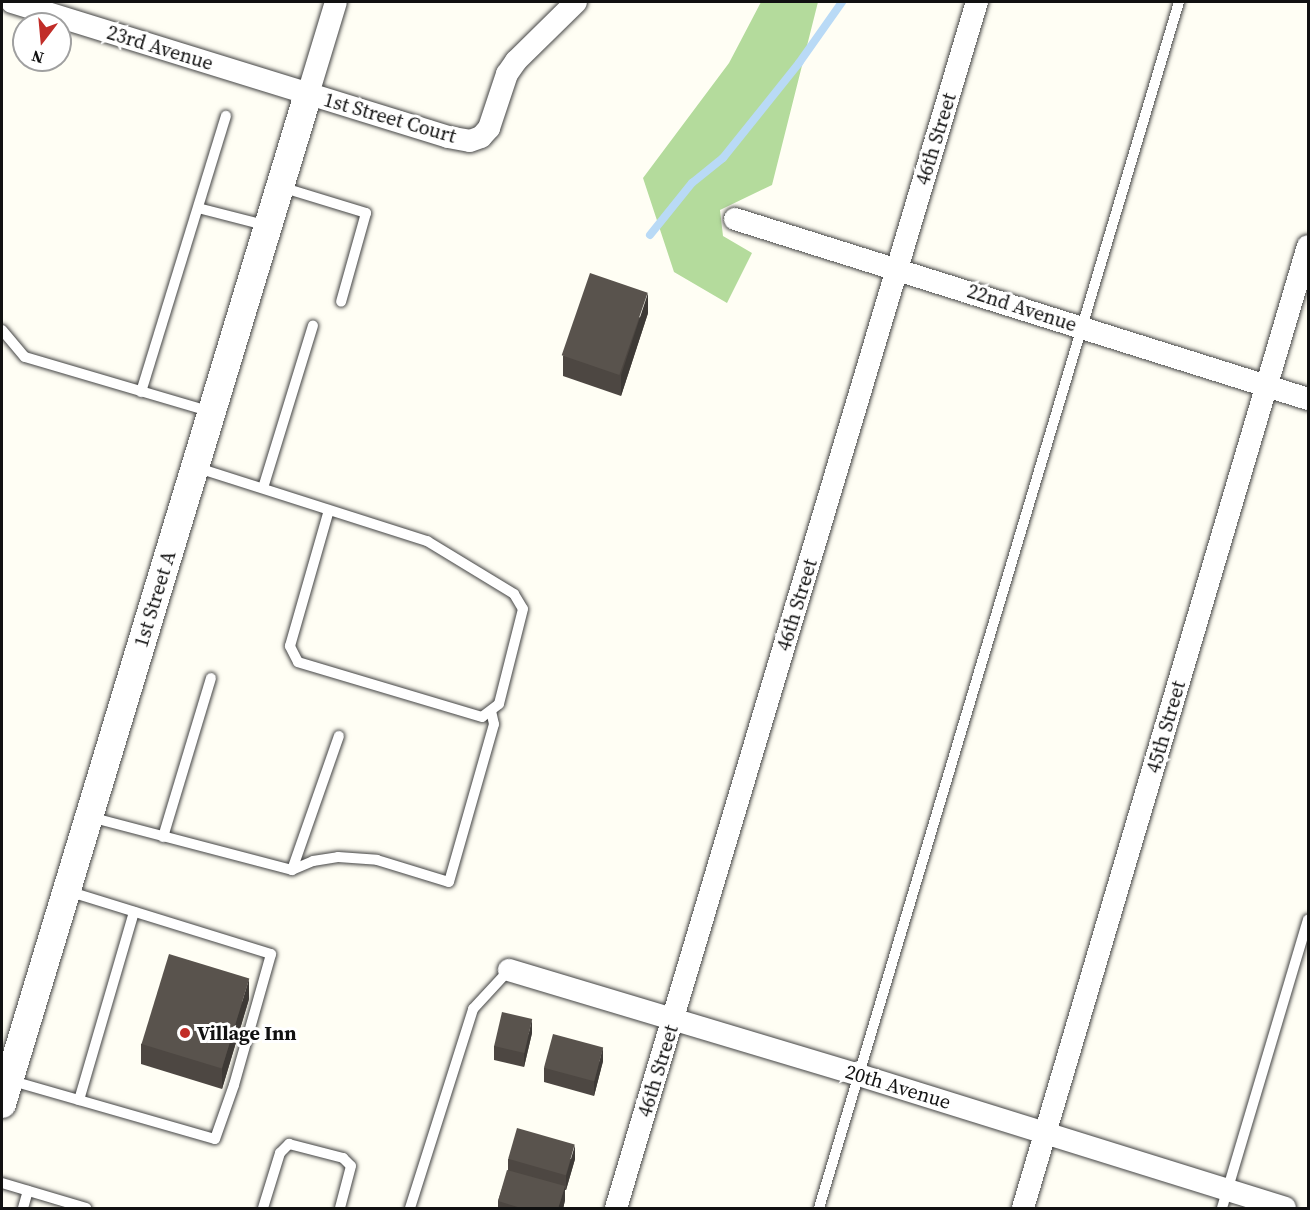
<!DOCTYPE html>
<html>
<head>
<meta charset="utf-8">
<style>
  body { margin:0 }
  #map { position:relative; width:1310px; height:1210px; overflow:hidden; background:#fffef4; font-family:"Source Serif 4",serif }
  div>[style] { position:absolute }
  .forest>* { inset:0; background:#b4db9c }
  .stream>* { height:8px; margin:-4px; padding:0 4px; transform-origin:4px; border-radius:4px; background:#b9daf6 }
  .roads { filter:drop-shadow(0 0 2px #444) drop-shadow(0 0 2px #444) }
  .service>* { height:10px; margin:-5px; padding:0 5px; transform-origin:5px; border-radius:5px; background:#fff }
  .minor>* { height:22px; margin:-11px; padding:0 11px; transform-origin:11px; border-radius:11px; background:#fff }
  .tertiary>* { height:28px; margin:-14px; padding:0 14px; transform-origin:14px; border-radius:14px; background:#fff }
  .wall>* { inset:0; background:#4d4742 }
  .shaded-wall>* { inset:0; background:#3e3a36 }
  .building>* { inset:0; background:#59534d; transform-origin:0 0 }
  .dots>* { width:16px; height:16px; translate:-50% -50%; box-sizing:border-box; border:3px solid #fff; border-radius:50% }
  span { translate:-50% -50%; white-space:nowrap; text-align:center; line-height:1.15; -webkit-text-stroke:6px #fff; paint-order:stroke }
  .street-label { font-size:20px; color:#111 }
  .poi-label { font-size:20px; color:#111; font-weight:700 }
  .left { translate:0 -50%; text-align:left }
  .frame { position:absolute; inset:0; border:3px solid #111; pointer-events:none }
  .north { position:absolute; left:12px; top:12px; width:60px; height:60px; box-sizing:border-box; background:#fff; border:2px solid #a0a0a0; border-radius:50%; rotate:196deg; font-size:16px; font-weight:700; line-height:24px; text-align:center; color:#111 }
  .north::after { content:''; display:block; margin:auto; width:21px; height:27px; background:#c12d28; clip-path:polygon(50% 0,100% 100%,50% 72%,0 100%) }
</style>
</head>
<body>
<div id="map">
  <div class="forest">
    <i style="clip-path:polygon(761px 2px,818px 2px,772px 185px,720px 210px,723px 236px,752px 253px,727px 303px,674px 272px,643px 178px,729px 63px)"></i>
  </div>
  <div class="stream">
    <i style="left:650px;top:235px;width:67px;rotate:-51.1deg"></i>
    <i style="left:692px;top:183px;width:40px;rotate:-39deg"></i>
    <i style="left:723px;top:158px;width:122px;rotate:-51.3deg"></i>
    <i style="left:799px;top:63px;width:75px;rotate:-54.8deg"></i>
  </div>
  <div class="roads">
    <div class="service">
      <i style="left:281px;top:187px;width:89px;rotate:17deg"></i>
      <i style="left:366px;top:213px;width:92px;rotate:105.7deg"></i>
      <i style="left:198px;top:208px;width:72px;rotate:14.4deg"></i>
      <i style="left:2px;top:330px;width:35px;rotate:50deg"></i>
      <i style="left:25px;top:357px;width:192px;rotate:16.4deg"></i>
      <i style="left:141px;top:392px;width:289px;rotate:-72.9deg"></i>
      <i style="left:195px;top:467px;width:244px;rotate:17.7deg"></i>
      <i style="left:427px;top:541px;width:102px;rotate:31.3deg"></i>
      <i style="left:514px;top:594px;width:17px;rotate:59deg"></i>
      <i style="left:523px;top:609px;width:98px;rotate:104.2deg"></i>
      <i style="left:499px;top:704px;width:21px;rotate:143deg"></i>
      <i style="left:482px;top:717px;width:192px;rotate:-163.4deg"></i>
      <i style="left:298px;top:662px;width:18px;rotate:-117deg"></i>
      <i style="left:290px;top:646px;width:141px;rotate:-74deg"></i>
      <i style="left:263px;top:488px;width:170px;rotate:-72.9deg"></i>
      <i style="left:90px;top:817px;width:209px;rotate:14.7deg"></i>
      <i style="left:292px;top:870px;width:23px;rotate:-23deg"></i>
      <i style="left:313px;top:861px;width:25px;rotate:-9deg"></i>
      <i style="left:338px;top:857px;width:39px;rotate:4deg"></i>
      <i style="left:377px;top:860px;width:75px;rotate:17deg"></i>
      <i style="left:449px;top:882px;width:164px;rotate:-74.1deg"></i>
      <i style="left:494px;top:724px;width:13px;rotate:-103deg"></i>
      <i style="left:163px;top:837px;width:166px;rotate:-73.2deg"></i>
      <i style="left:292px;top:870px;width:142px;rotate:-70.7deg"></i>
      <i style="left:9px;top:1080px;width:214px;rotate:16deg"></i>
      <i style="left:215px;top:1139px;width:57px;rotate:-70.6deg"></i>
      <i style="left:234px;top:1085px;width:136px;rotate:-74.2deg"></i>
      <i style="left:271px;top:954px;width:213px;rotate:-162.8deg"></i>
      <i style="left:79px;top:1100px;width:196px;rotate:-73.7deg"></i>
      <i style="left:2px;top:1183px;width:88px;rotate:16.6deg"></i>
      <i style="left:23px;top:1208px;width:18px;rotate:-74deg"></i>
      <i style="left:263px;top:1208px;width:58px;rotate:-72.8deg"></i>
      <i style="left:280px;top:1153px;width:13px;rotate:-45deg"></i>
      <i style="left:289px;top:1144px;width:56px;rotate:14.5deg"></i>
      <i style="left:343px;top:1158px;width:11px;rotate:45deg"></i>
      <i style="left:351px;top:1166px;width:43px;rotate:104.7deg"></i>
      <i style="left:410px;top:1208px;width:209px;rotate:-72.4deg"></i>
      <i style="left:473px;top:1009px;width:53px;rotate:-47.3deg"></i>
      <i style="left:819px;top:1208px;width:1259px;rotate:-73.38deg"></i>
      <i style="left:1222px;top:1208px;width:301px;rotate:-73.4deg"></i>
    </div>
    <div class="minor">
      <i style="left:12px;top:2px;width:456px;rotate:17.2deg"></i>
      <i style="left:448px;top:137px;width:22px;rotate:10deg"></i>
      <i style="left:470px;top:141px;width:12px;rotate:-20deg"></i>
      <i style="left:481px;top:137px;width:12px;rotate:-48deg"></i>
      <i style="left:489px;top:128px;width:57px;rotate:-71.6deg"></i>
      <i style="left:507px;top:74px;width:16px;rotate:-55deg"></i>
      <i style="left:516px;top:61px;width:84px;rotate:-44.5deg"></i>
      <i style="left:308px;top:94px;width:96px;rotate:-73.1deg"></i>
      <i style="left:735px;top:219px;width:601px;rotate:17.44deg"></i>
      <i style="left:509px;top:970px;width:365px;rotate:16.7deg"></i>
      <i style="left:859px;top:1075px;width:446px;rotate:17.3deg"></i>
      <i style="left:616px;top:1208px;width:1259px;rotate:-73.34deg"></i>
      <i style="left:1023px;top:1208px;width:1003px;rotate:-73.5deg"></i>
    </div>
    <div class="tertiary">
      <i style="left:2px;top:1104px;width:1055px;rotate:-73.14deg"></i>
    </div>
  </div>
  <div class="wall">
    <i style="clip-path:polygon(648px 313px,621px 396px,563px 376px,563px 356px)"></i>
    <i style="clip-path:polygon(249px 999px,222px 1089px,141px 1064px,141px 1044px)"></i>
    <i style="clip-path:polygon(532px 1033px,524px 1067px,494px 1060px,494px 1046px)"></i>
    <i style="clip-path:polygon(603px 1061px,594px 1096px,544px 1082px,544px 1068px)"></i>
    <i style="clip-path:polygon(508px 1159px,575px 1159px,566px 1190px,565px 1190px,565px 1200px,563px 1209px,498px 1209px,498px 1201px,508px 1170px)"></i>
  </div>
  <div class="shaded-wall">
    <i style="clip-path:polygon(648px 293px,648px 313px,621px 396px,621px 375px)"></i>
    <i style="clip-path:polygon(249px 979px,249px 999px,222px 1089px,222px 1068px)"></i>
    <i style="clip-path:polygon(532px 1019px,532px 1033px,524px 1067px,524px 1054px)"></i>
    <i style="clip-path:polygon(603px 1047px,603px 1061px,594px 1096px,594px 1082px)"></i>
    <i style="clip-path:polygon(575px 1145px,575px 1159px,566px 1190px,566px 1176px)"></i>
    <i style="clip-path:polygon(565px 1186px,565px 1200px,563px 1209px,558px 1209px)"></i>
  </div>
  <div class="building">
    <i style="left:590px;top:273px;width:61px;height:87px;rotate:19deg"></i>
    <i style="left:169px;top:954px;width:84px;height:94px;rotate:17deg"></i>
    <i style="left:502px;top:1012px;width:31px;height:35px;rotate:13deg"></i>
    <i style="left:553px;top:1034px;width:52px;height:35px;rotate:15deg"></i>
    <i style="left:517px;top:1128px;width:60px;height:32px;rotate:16deg"></i>
    <i style="clip-path:polygon(507px 1170px,565px 1186px,558px 1209px,524px 1209px,498px 1201px)"></i>
  </div>
  <div class="dots">
    <i style="left:185px;top:1033px;background:#c12d28"></i>
  </div>
  <div class="street-label">
    <span style="left:160px;top:48px;rotate:17deg">23rd Avenue</span>
    <span style="left:390px;top:118px;rotate:16deg">1st Street Court</span>
    <span style="left:936px;top:139px;rotate:-73deg">46th Street</span>
    <span style="left:1022px;top:308px;rotate:18deg">22nd Avenue</span>
    <span style="left:155px;top:599px;rotate:-73deg">1st Street A</span>
    <span style="left:797px;top:605px;rotate:-73deg">46th Street</span>
    <span style="left:1166px;top:727px;rotate:-74deg">45th Street</span>
    <span style="left:658px;top:1071px;rotate:-73deg">46th Street</span>
    <span style="left:898px;top:1087px;rotate:17deg">20th Avenue</span>
  </div>
  <div class="poi-label">
    <span class="left" style="left:197px;top:1033px">Village Inn</span>
  </div>
  <div class="frame"></div>
  <div class="north">N</div>
</div>
</body>
</html>
